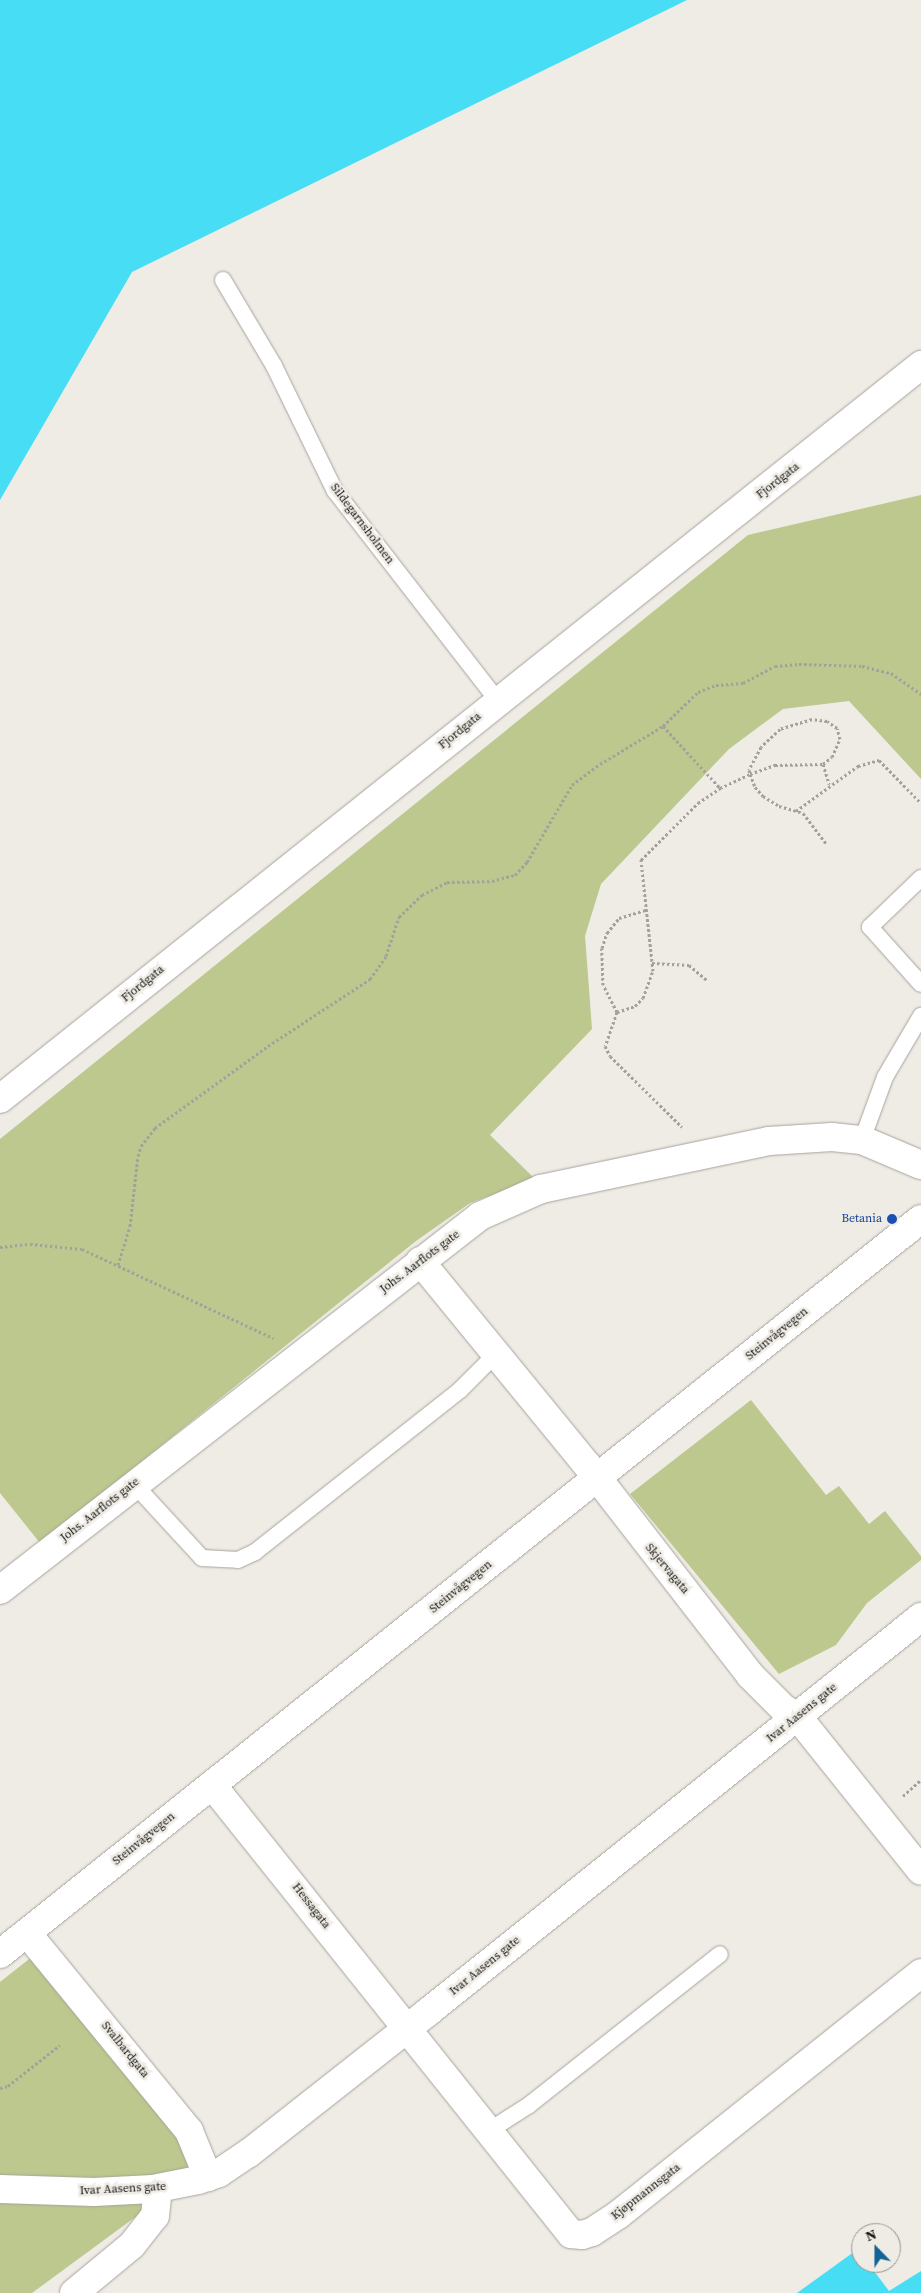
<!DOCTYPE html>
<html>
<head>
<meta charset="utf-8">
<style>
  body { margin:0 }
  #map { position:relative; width:921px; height:2293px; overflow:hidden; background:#efebe5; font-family:"Source Serif 4",serif }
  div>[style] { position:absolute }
  .green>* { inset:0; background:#bcc88d }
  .water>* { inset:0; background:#47def5 }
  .path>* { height:3px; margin-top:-1.5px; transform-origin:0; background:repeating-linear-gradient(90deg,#a4a19c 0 2.5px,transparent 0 5px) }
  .roads { filter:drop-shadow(0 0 1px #a7a39d) drop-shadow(0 0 1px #a7a39d) }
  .lane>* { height:16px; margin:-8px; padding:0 8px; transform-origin:8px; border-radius:8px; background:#fff }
  .street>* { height:28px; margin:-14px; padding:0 14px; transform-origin:14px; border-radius:14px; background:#fff }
  .secondary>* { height:28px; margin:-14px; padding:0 14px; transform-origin:14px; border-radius:14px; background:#fff }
  .dots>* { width:14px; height:14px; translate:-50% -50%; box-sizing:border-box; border:2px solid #efebe5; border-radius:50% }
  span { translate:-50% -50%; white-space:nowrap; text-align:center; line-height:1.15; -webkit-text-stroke:5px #efebe5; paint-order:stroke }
  .street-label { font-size:12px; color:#141311 }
  .transit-label { font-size:12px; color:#164399 }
  .right { translate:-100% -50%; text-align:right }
  .north { position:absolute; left:851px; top:2223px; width:50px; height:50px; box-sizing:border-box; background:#efebe5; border:1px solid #979590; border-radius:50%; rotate:338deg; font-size:14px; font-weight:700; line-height:20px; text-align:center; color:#141311 }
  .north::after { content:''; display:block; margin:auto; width:18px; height:22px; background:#136496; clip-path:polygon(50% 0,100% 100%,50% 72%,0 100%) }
</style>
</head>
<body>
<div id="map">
  <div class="green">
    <i style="clip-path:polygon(921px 495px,921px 779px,849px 701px,783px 709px,729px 749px,601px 884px,585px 936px,592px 1029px,490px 1135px,535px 1179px,470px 1203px,416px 1241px,40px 1543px,0 1493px,0 1139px,748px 535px)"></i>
    <i style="clip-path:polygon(751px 1400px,826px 1495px,839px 1486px,869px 1524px,885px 1511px,921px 1556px,921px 1560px,867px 1603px,836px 1645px,779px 1674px,630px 1494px)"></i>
    <i style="clip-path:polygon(33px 1956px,202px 2168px,32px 2293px,0 2293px,0 1982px)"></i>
  </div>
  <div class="water">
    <i style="clip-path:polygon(0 0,687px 0,132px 272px,0 500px)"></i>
    <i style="clip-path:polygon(858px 2249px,861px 2263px,868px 2263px,889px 2291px,921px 2271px,921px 2293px,797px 2293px)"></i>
  </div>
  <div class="path">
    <i style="left:663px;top:726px;width:84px;rotate:47.4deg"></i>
    <i style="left:823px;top:764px;width:21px;rotate:73deg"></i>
    <i style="left:796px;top:811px;width:77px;rotate:-36deg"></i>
    <i style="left:858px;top:766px;width:22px;rotate:-16deg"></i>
    <i style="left:879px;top:760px;width:60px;rotate:45.7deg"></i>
    <i style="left:652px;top:963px;width:37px;rotate:3deg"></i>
    <i style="left:689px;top:965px;width:23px;rotate:40deg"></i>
    <i style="left:617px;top:1012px;width:19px;rotate:-18deg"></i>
    <i style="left:635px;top:1006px;width:11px;rotate:-45deg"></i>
    <i style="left:643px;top:998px;width:29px;rotate:-70deg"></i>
    <i style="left:653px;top:971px;width:112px;rotate:-96.2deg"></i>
    <i style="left:641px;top:860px;width:81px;rotate:-45deg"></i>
    <i style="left:698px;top:803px;width:27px;rotate:-34deg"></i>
    <i style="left:720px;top:788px;width:33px;rotate:-25deg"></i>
    <i style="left:750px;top:774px;width:27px;rotate:-20deg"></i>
    <i style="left:775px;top:765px;width:48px;rotate:-1.2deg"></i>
    <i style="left:823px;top:764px;width:11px;rotate:-38deg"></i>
    <i style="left:832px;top:757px;width:20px;rotate:-66deg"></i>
    <i style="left:840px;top:739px;width:11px;rotate:-105deg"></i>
    <i style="left:837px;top:728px;width:12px;rotate:-145deg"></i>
    <i style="left:827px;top:721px;width:15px;rotate:-172deg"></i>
    <i style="left:812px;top:719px;width:34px;rotate:163deg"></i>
    <i style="left:780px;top:729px;width:26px;rotate:137deg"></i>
    <i style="left:761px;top:747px;width:26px;rotate:118deg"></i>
    <i style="left:749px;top:770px;width:4px;rotate:76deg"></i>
    <i style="left:750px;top:774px;width:14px;rotate:69deg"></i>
    <i style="left:755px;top:787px;width:12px;rotate:48deg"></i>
    <i style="left:763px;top:796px;width:19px;rotate:32deg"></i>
    <i style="left:779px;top:806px;width:25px;rotate:16deg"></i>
    <i style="left:803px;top:813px;width:39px;rotate:53deg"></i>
    <i style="left:617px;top:1012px;width:36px;rotate:109deg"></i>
    <i style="left:605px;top:1046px;width:11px;rotate:63deg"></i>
    <i style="left:610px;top:1056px;width:101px;rotate:44.6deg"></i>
    <i style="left:617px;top:1012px;width:30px;rotate:-117deg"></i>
    <i style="left:603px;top:985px;width:37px;rotate:-92deg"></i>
    <i style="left:602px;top:948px;width:16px;rotate:-72deg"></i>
    <i style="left:607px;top:933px;width:19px;rotate:-51deg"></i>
    <i style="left:619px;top:918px;width:28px;rotate:-17deg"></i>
    <i style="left:0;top:1247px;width:30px;rotate:-6deg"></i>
    <i style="left:30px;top:1244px;width:52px;rotate:5.5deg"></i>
    <i style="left:82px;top:1249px;width:211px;rotate:25deg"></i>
    <i style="left:118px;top:1265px;width:41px;rotate:-72.9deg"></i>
    <i style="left:130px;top:1226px;width:70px;rotate:-83.5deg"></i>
    <i style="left:138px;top:1156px;width:10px;rotate:-73deg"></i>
    <i style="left:141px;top:1146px;width:23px;rotate:-52deg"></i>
    <i style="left:155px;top:1128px;width:140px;rotate:-36deg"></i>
    <i style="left:268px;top:1046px;width:122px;rotate:-33.3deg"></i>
    <i style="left:370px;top:979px;width:28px;rotate:-55deg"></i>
    <i style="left:386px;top:956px;width:41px;rotate:-71.6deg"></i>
    <i style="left:399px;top:917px;width:32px;rotate:-44deg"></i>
    <i style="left:422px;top:895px;width:28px;rotate:-27deg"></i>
    <i style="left:447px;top:882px;width:45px;rotate:-1.3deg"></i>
    <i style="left:492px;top:881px;width:24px;rotate:-15deg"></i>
    <i style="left:515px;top:875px;width:18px;rotate:-47deg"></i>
    <i style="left:527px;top:862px;width:89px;rotate:-59.7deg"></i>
    <i style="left:572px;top:785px;width:35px;rotate:-37deg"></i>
    <i style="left:600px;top:764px;width:74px;rotate:-31.1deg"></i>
    <i style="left:663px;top:726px;width:49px;rotate:-44.2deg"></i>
    <i style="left:698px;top:692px;width:19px;rotate:-21deg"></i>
    <i style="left:716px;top:685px;width:27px;rotate:-4deg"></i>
    <i style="left:743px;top:683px;width:36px;rotate:-28deg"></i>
    <i style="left:775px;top:666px;width:24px;rotate:-5deg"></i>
    <i style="left:799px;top:664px;width:63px;rotate:1.8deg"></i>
    <i style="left:862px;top:666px;width:30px;rotate:14deg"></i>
    <i style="left:891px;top:673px;width:37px;rotate:35deg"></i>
    <i style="left:903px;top:1796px;width:24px;rotate:-42deg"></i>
    <i style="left:0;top:2088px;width:8px;rotate:-14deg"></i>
    <i style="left:8px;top:2086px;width:66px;rotate:-38.3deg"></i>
  </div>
  <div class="roads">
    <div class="lane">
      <i style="left:223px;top:280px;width:100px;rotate:59.3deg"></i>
      <i style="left:274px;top:366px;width:139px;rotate:64deg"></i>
      <i style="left:335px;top:491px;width:266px;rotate:52.2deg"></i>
      <i style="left:921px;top:878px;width:71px;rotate:136.1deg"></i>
      <i style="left:870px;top:927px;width:76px;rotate:48.2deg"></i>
      <i style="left:862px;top:1140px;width:67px;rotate:-69.9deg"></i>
      <i style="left:885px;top:1077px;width:71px;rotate:-59.5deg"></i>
      <i style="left:134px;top:1484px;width:100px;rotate:47.4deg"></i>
      <i style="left:202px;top:1558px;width:36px;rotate:3deg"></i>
      <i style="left:238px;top:1560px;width:19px;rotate:-25deg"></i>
      <i style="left:255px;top:1552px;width:261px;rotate:-38.3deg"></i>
      <i style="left:460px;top:1390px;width:51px;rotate:-45deg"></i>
      <i style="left:487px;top:2132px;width:50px;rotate:-32.7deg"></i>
      <i style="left:529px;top:2105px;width:243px;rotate:-38.3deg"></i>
    </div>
    <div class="street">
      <i style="left:0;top:1099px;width:1178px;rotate:-38.55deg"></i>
      <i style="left:420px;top:1261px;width:265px;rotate:50.7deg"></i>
      <i style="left:588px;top:1466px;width:264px;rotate:52.2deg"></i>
      <i style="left:750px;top:1675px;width:47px;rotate:45deg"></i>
      <i style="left:783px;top:1708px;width:16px;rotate:30deg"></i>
      <i style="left:797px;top:1716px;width:198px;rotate:51.3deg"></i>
      <i style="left:0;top:1590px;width:609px;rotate:-37.92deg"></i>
      <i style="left:480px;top:1216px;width:67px;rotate:-23.9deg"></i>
      <i style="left:541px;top:1189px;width:233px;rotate:-11.9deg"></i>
      <i style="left:769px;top:1141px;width:63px;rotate:-3.6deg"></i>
      <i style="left:832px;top:1137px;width:30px;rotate:6deg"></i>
      <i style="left:862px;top:1140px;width:64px;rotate:23deg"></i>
      <i style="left:212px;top:1785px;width:575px;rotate:51.36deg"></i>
      <i style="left:571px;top:2234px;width:11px;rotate:5deg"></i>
      <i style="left:582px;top:2235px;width:10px;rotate:-17deg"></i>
      <i style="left:592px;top:2232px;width:31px;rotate:-33deg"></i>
      <i style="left:618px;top:2215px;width:388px;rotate:-38.6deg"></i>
      <i style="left:27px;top:1933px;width:256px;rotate:50.7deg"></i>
      <i style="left:189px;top:2131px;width:50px;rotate:67.6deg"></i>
      <i style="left:0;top:1954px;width:1178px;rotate:-38.59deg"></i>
      <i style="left:74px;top:2293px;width:75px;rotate:-39.6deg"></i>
      <i style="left:132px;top:2245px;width:37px;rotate:-52deg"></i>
      <i style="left:155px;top:2216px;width:27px;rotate:-84deg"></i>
    </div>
    <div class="secondary">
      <i style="left:0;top:2189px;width:94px;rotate:1.8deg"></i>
      <i style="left:94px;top:2192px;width:59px;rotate:-2.9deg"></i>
      <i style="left:153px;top:2189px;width:46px;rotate:-11.3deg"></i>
      <i style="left:198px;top:2180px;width:22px;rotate:-18deg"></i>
      <i style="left:219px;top:2173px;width:36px;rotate:-34deg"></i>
      <i style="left:249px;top:2153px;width:228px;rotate:-38.2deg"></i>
      <i style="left:428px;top:2012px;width:632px;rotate:-38.7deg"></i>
    </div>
  </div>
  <div class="dots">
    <i style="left:892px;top:1219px;background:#1a4fb4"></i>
  </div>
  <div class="street-label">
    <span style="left:778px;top:481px;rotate:-38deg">Fjordgata</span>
    <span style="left:362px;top:524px;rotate:53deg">Sildegarnsholmen</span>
    <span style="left:460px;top:731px;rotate:-39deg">Fjordgata</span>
    <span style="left:143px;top:984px;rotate:-39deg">Fjordgata</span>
    <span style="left:420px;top:1262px;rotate:-37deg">Johs. Aarflots gate</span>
    <span style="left:777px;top:1334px;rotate:-39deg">Steinvågvegen</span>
    <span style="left:100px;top:1510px;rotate:-38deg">Johs. Aarflots gate</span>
    <span style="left:667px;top:1569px;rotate:50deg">Skjervagata</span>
    <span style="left:461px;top:1587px;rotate:-39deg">Steinvågvegen</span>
    <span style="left:802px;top:1713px;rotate:-39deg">Ivar Aasens gate</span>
    <span style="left:144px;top:1839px;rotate:-39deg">Steinvågvegen</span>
    <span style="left:311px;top:1906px;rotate:52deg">Hessagata</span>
    <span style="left:485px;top:1966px;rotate:-39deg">Ivar Aasens gate</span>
    <span style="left:125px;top:2050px;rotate:51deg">Svalbardgata</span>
    <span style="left:123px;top:2189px;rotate:-3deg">Ivar Aasens gate</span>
    <span style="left:646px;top:2192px;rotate:-38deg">Kjøpmannsgata</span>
  </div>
  <div class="transit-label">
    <span class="right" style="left:882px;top:1219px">Betania</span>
  </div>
  <div class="north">N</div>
</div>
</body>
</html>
